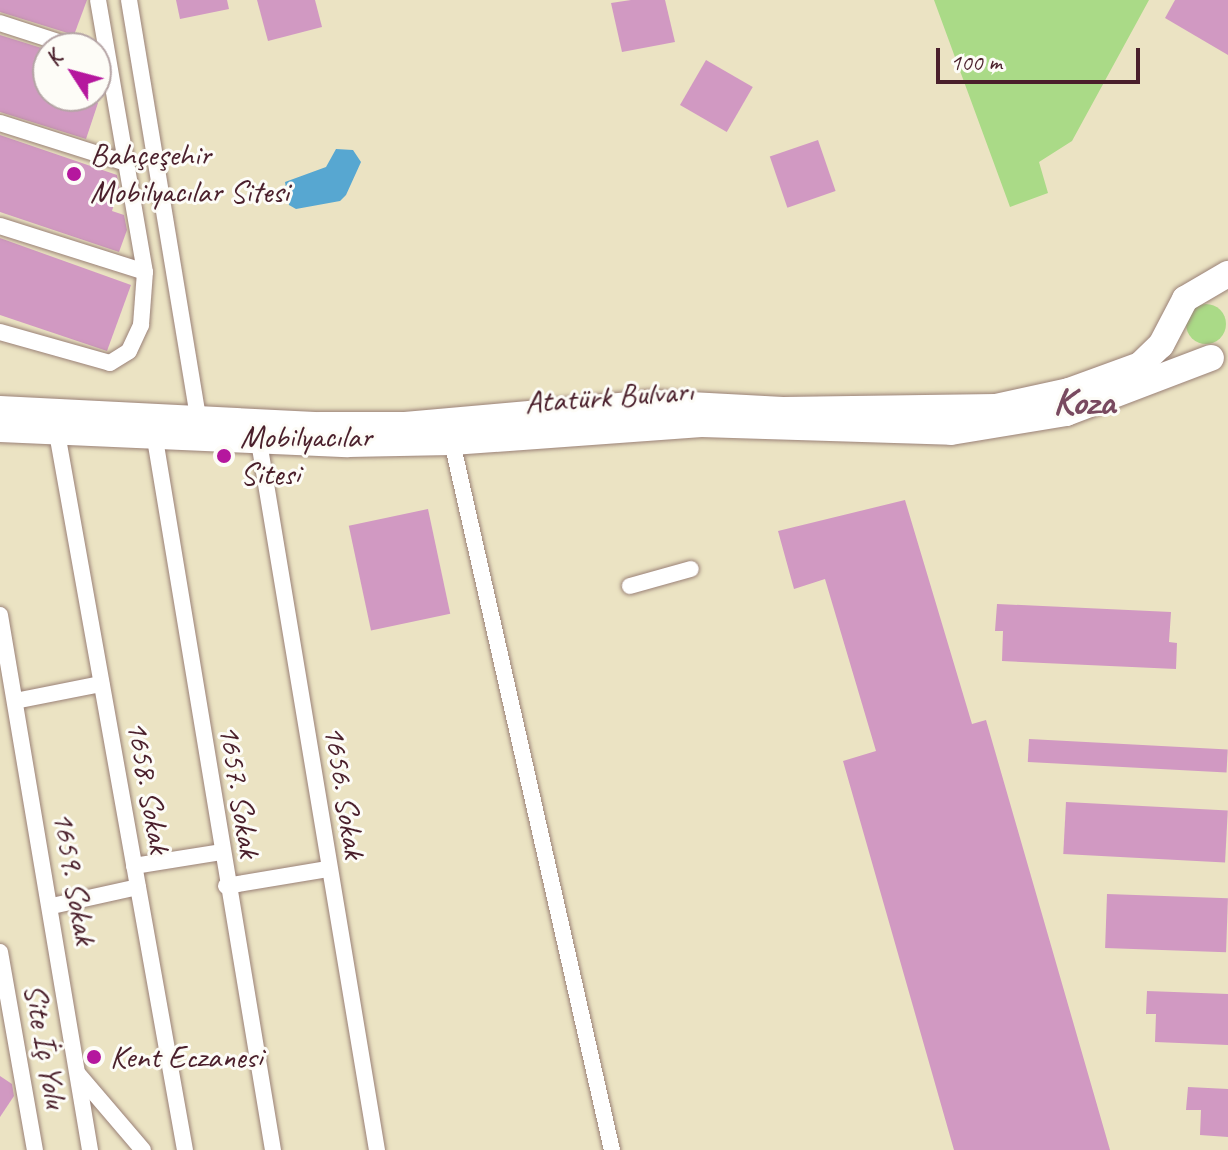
<!DOCTYPE html>
<html>
<head>
<meta charset="utf-8">
<style>
  body { margin:0 }
  #map { position:relative; width:1228px; height:1150px; overflow:hidden; background:#ebe3c3; font-family:Caveat,sans-serif }
  div>[style] { position:absolute }
  .green>* { inset:0; background:#aada87 }
  .round { border-radius:50% }
  .water>* { inset:0; background:#57a7d1 }
  .building>* { inset:0; background:#d199c2; transform-origin:0 0 }
  .roads { filter:drop-shadow(0 0 2px #9a8177) drop-shadow(0 0 2px #9a8177) }
  .minor>* { height:16px; margin:-8px; padding:0 8px; transform-origin:8px; border-radius:8px; background:#fff }
  .primary>* { height:26px; margin:-13px; padding:0 13px; transform-origin:13px; border-radius:13px; background:#fff }
  .dots>* { width:22px; height:22px; translate:-50% -50%; box-sizing:border-box; border:4px solid #fdfcf7; border-radius:50% }
  span { translate:-50% -50%; white-space:nowrap; text-align:center; line-height:1.15; -webkit-text-stroke:6px #fdfcf7; paint-order:stroke }
  .poi-label { font-size:32px; color:#4a1f2b }
  .left { translate:0 -50%; text-align:left }
  .street-label { font-size:32px; color:#4a1f2b }
  .district-label { font-size:40px; color:#794a60; font-weight:700 }
  .north { position:absolute; left:32px; top:32px; width:80px; height:80px; box-sizing:border-box; background:#fdfcf7; border:2px solid #b5a4a5; border-radius:50%; rotate:306deg; font-size:22px; font-weight:700; line-height:32px; text-align:center; color:#4a1f2b }
  .north::after { content:''; display:block; margin:auto; width:28px; height:36px; background:#b5179e; clip-path:polygon(50% 0,100% 100%,50% 72%,0 100%) }
  .scale { position:absolute; left:936px; top:48px; width:204px; height:36px; box-sizing:border-box; border:4px solid #4a1f2b; border-top:0; padding-left:10px; font-size:24px; line-height:28px; white-space:nowrap; color:#4a1f2b; -webkit-text-stroke:6px #fdfcf7; paint-order:stroke }
</style>
</head>
<body>
<div id="map">
  <div class="green">
    <i style="clip-path:polygon(934px 0,1149px 0,1072px 141px,1039px 162px,1048px 193px,1010px 207px)"></i>
    <i class="round" style="left:1186px;top:304px;width:40px;height:40px"></i>
  </div>
  <div class="water">
    <i style="clip-path:polygon(336px 149px,353px 150px,361px 162px,346px 195px,340px 201px,296px 209px,289px 205px,285px 182px,326px 167px)"></i>
  </div>
  <div class="building">
    <i style="clip-path:polygon(0 0,87px 0,74px 35px,0 12px)"></i>
    <i style="clip-path:polygon(176px 0,227px 0,229px 9px,180px 19px)"></i>
    <i style="clip-path:polygon(257px 0,315px 0,322px 27px,268px 41px)"></i>
    <i style="clip-path:polygon(631px 0,665px 0,675px 42px,622px 52px,611px 3px)"></i>
    <i style="clip-path:polygon(1175px 0,1228px 0,1228px 55px,1165px 18px)"></i>
    <i style="clip-path:polygon(0 35px,48px 50px,48px 96px,88px 96px,98px 103px,86px 139px,0 112px)"></i>
    <i style="left:706px;top:60px;width:54px;height:52px;rotate:30deg"></i>
    <i style="clip-path:polygon(0 135px,117px 175px,119px 188px,112px 211px,124px 215px,127px 230px,119px 252px,0 212px)"></i>
    <i style="left:818px;top:140px;width:54px;height:51px;rotate:71deg"></i>
    <i style="clip-path:polygon(0 238px,131px 285px,107px 351px,0 315px)"></i>
    <i style="clip-path:polygon(905px 500px,972px 724px,986px 720px,1110px 1150px,954px 1150px,843px 761px,876px 751px,825px 579px,794px 589px,778px 531px)"></i>
    <i style="left:428px;top:509px;width:107px;height:81px;rotate:78deg"></i>
    <i style="clip-path:polygon(997px 604px,1171px 612px,1169px 642px,1177px 643px,1176px 669px,1002px 661px,1003px 631px,995px 631px)"></i>
    <i style="left:1029px;top:739px;width:199px;height:23px;rotate:3deg"></i>
    <i style="left:1066px;top:802px;width:162px;height:52px;rotate:3deg"></i>
    <i style="left:1107px;top:894px;width:121px;height:54px;rotate:2deg"></i>
    <i style="clip-path:polygon(1147px 991px,1228px 994px,1228px 1045px,1155px 1042px,1156px 1014px,1146px 1014px)"></i>
    <i style="clip-path:polygon(0 1076px,12px 1084px,14px 1096px,0 1117px)"></i>
    <i style="clip-path:polygon(1188px 1087px,1228px 1089px,1228px 1137px,1200px 1135px,1201px 1110px,1186px 1110px)"></i>
  </div>
  <div class="roads">
    <div class="minor">
      <i style="left:129px;top:0;width:423px;rotate:80.6deg"></i>
      <i style="left:0;top:23px;width:81px;rotate:18deg"></i>
      <i style="left:0;top:123px;width:132px;rotate:17.6deg"></i>
      <i style="left:0;top:226px;width:152px;rotate:17.6deg"></i>
      <i style="left:0;top:332px;width:114px;rotate:15.7deg"></i>
      <i style="left:110px;top:363px;width:22px;rotate:-32deg"></i>
      <i style="left:129px;top:351px;width:29px;rotate:-65deg"></i>
      <i style="left:141px;top:325px;width:53px;rotate:-85.7deg"></i>
      <i style="left:145px;top:272px;width:276px;rotate:-99.8deg"></i>
      <i style="left:57px;top:433px;width:728px;rotate:79.88deg"></i>
      <i style="left:155px;top:439px;width:721px;rotate:80.58deg"></i>
      <i style="left:259px;top:442px;width:718px;rotate:80.54deg"></i>
      <i style="left:452px;top:442px;width:726px;rotate:77.27deg"></i>
      <i style="left:630px;top:586px;width:63px;rotate:-15.6deg"></i>
      <i style="left:0;top:615px;width:543px;rotate:80.45deg"></i>
      <i style="left:15px;top:701px;width:88px;rotate:-11.2deg"></i>
      <i style="left:134px;top:866px;width:88px;rotate:-9.1deg"></i>
      <i style="left:226px;top:886px;width:103px;rotate:-9.5deg"></i>
      <i style="left:52px;top:906px;width:88px;rotate:-12.5deg"></i>
      <i style="left:0;top:952px;width:201px;rotate:80deg"></i>
      <i style="left:78px;top:1074px;width:100px;rotate:49.5deg"></i>
    </div>
    <div class="primary">
      <i style="left:0;top:409px;width:320px;rotate:2.9deg"></i>
      <i style="left:320px;top:425px;width:85px"></i>
      <i style="left:405px;top:425px;width:249px;rotate:-5.1deg"></i>
      <i style="left:653px;top:403px;width:130px;rotate:3.1deg"></i>
      <i style="left:783px;top:410px;width:213px;rotate:-0.8deg"></i>
      <i style="left:996px;top:407px;width:75px;rotate:-12.4deg"></i>
      <i style="left:1069px;top:391px;width:76px;rotate:-20.1deg"></i>
      <i style="left:1140px;top:365px;width:29px;rotate:-44deg"></i>
      <i style="left:1161px;top:345px;width:52px;rotate:-62.4deg"></i>
      <i style="left:1185px;top:299px;width:50px;rotate:-30.2deg"></i>
      <i style="left:0;top:429px;width:348px;rotate:2.5deg"></i>
      <i style="left:348px;top:444px;width:104px;rotate:-1.1deg"></i>
      <i style="left:452px;top:442px;width:250px;rotate:-4.1deg"></i>
      <i style="left:701px;top:424px;width:250px;rotate:1.8deg"></i>
      <i style="left:951px;top:432px;width:117px;rotate:-9.4deg"></i>
      <i style="left:1066px;top:413px;width:155px;rotate:-20.8deg"></i>
    </div>
  </div>
  <div class="dots">
    <i style="left:74px;top:174px;background:#b5179e"></i>
    <i style="left:224px;top:456px;background:#b5179e"></i>
    <i style="left:94px;top:1057px;background:#b5179e"></i>
  </div>
  <div class="poi-label">
    <span class="left" style="left:90px;top:174px">Bahçeşehir<br>Mobilyacılar Sitesi</span>
    <span class="left" style="left:240px;top:456px">Mobilyacılar<br>Sitesi</span>
    <span class="left" style="left:110px;top:1057px">Kent Eczanesi</span>
  </div>
  <div class="street-label">
    <span style="left:609px;top:397px;rotate:-4deg">Atatürk Bulvarı</span>
    <span style="left:148px;top:787px;rotate:80deg">1658. Sokak</span>
    <span style="left:239px;top:791px;rotate:81deg">1657. Sokak</span>
    <span style="left:344px;top:792px;rotate:81deg">1656. Sokak</span>
    <span style="left:74px;top:878px;rotate:80deg">1659. Sokak</span>
    <span style="left:45px;top:1046px;rotate:80deg">Site İç Yolu</span>
  </div>
  <div class="district-label">
    <span style="left:1084px;top:401px">Koza</span>
  </div>
  <div class="north">K</div>
  <div class="scale">100 m</div>
</div>
</body>
</html>
